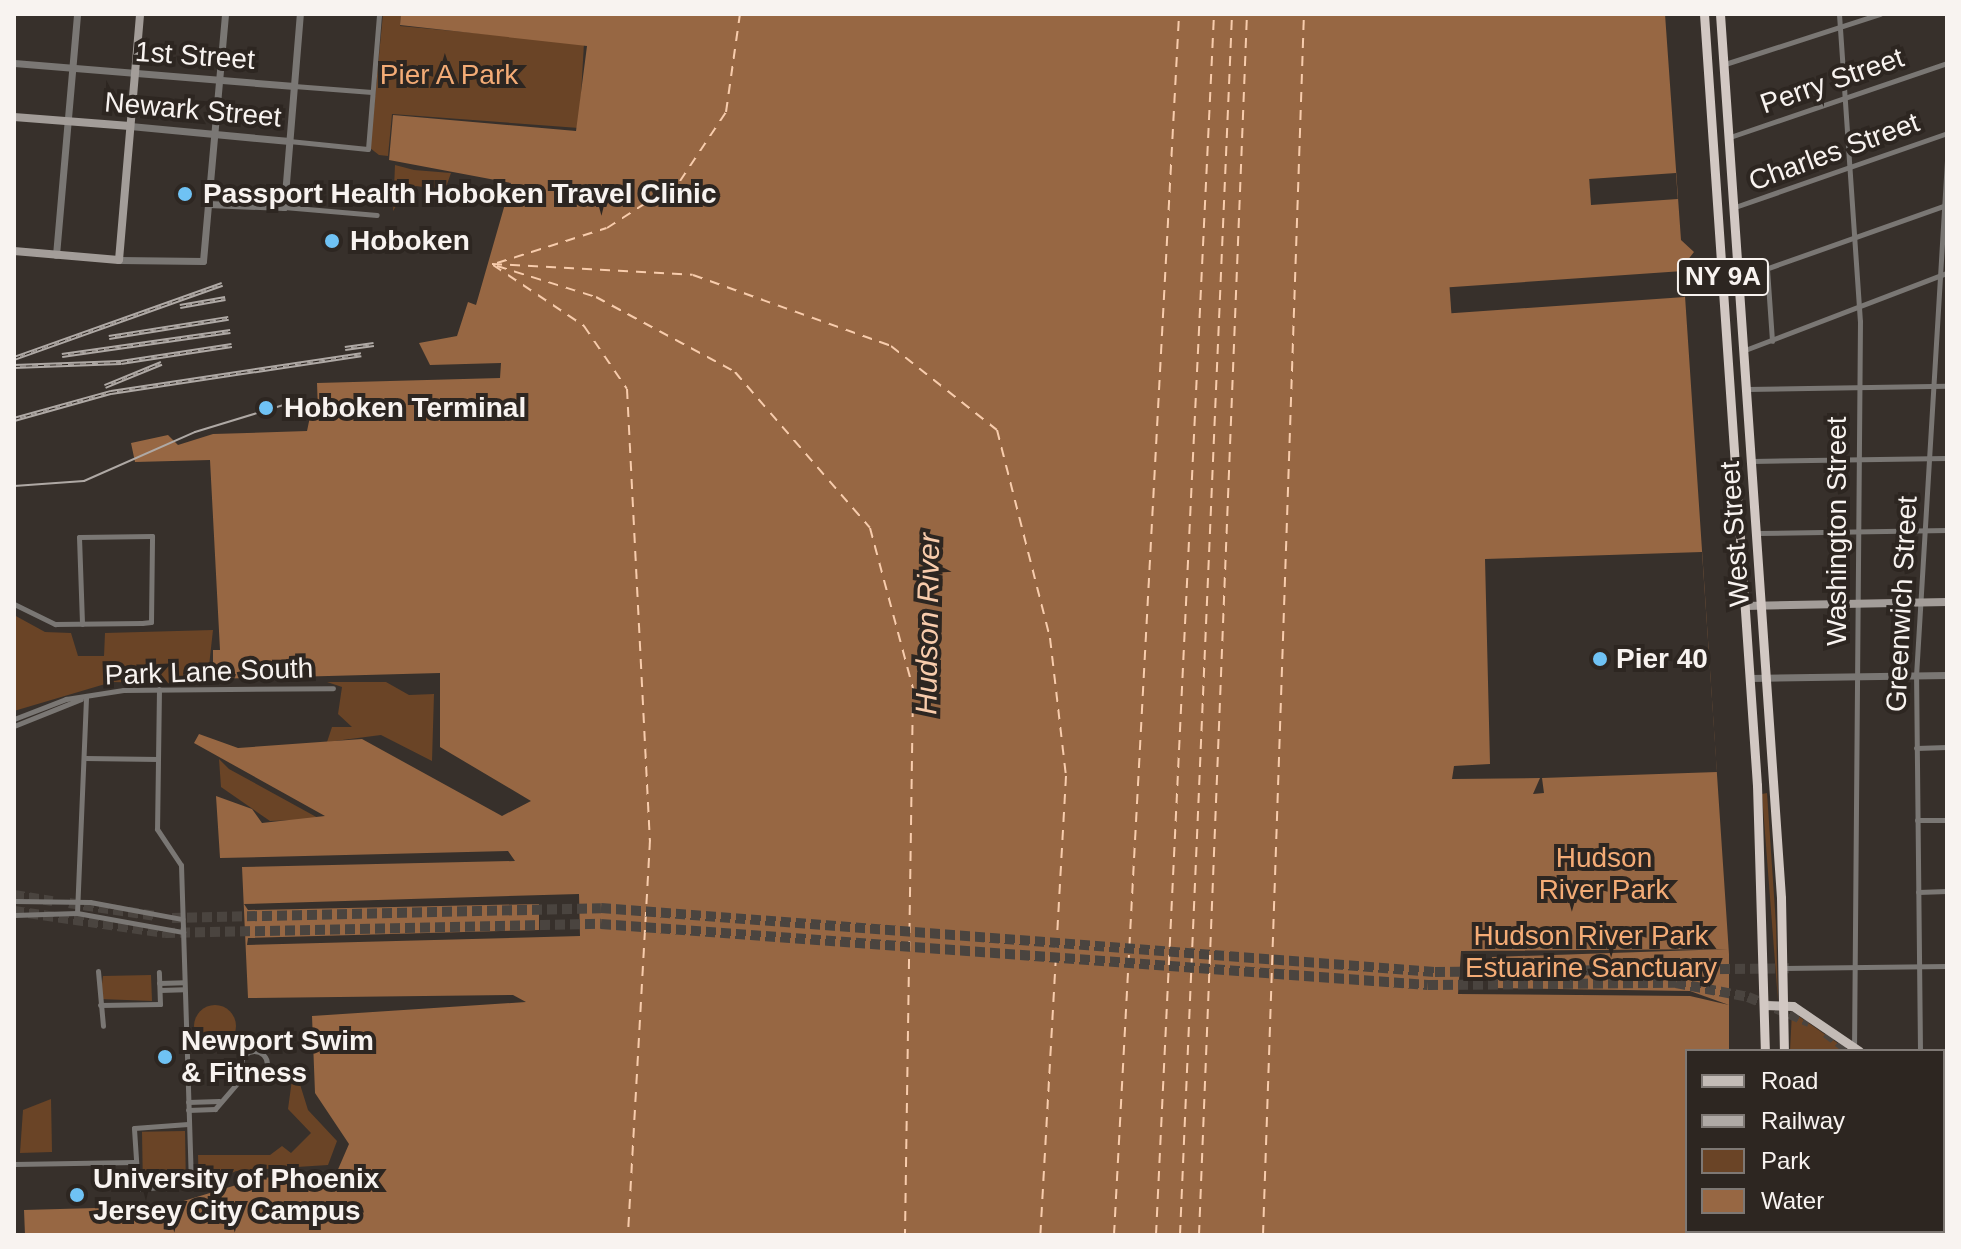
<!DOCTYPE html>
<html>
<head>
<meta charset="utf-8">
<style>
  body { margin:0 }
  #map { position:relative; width:1961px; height:1249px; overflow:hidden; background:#37302b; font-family:Helvetica,sans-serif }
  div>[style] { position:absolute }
  .green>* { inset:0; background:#6a4426; transform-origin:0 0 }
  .round { border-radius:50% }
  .water>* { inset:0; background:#976743 }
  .pier>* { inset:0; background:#37302b; transform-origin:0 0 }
  .ferry>* { height:2px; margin-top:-1px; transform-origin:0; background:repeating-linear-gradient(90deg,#f8ccac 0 10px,transparent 0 18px) }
  .motorway-tunnel>* { height:10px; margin-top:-5px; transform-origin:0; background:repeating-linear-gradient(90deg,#4a443f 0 10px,transparent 0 15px) }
  .minor>* { height:5px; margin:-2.5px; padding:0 2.5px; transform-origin:2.5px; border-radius:2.5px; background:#7a7774 }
  .minor>.ring { margin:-2.5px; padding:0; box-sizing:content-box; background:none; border:5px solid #7a7774; border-radius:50% }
  .tertiary>* { height:7px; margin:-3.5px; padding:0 3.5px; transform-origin:3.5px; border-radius:3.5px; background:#7a7774 }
  .secondary>* { height:8px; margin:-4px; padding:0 4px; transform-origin:4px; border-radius:4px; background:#a39d99 }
  .primary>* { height:9px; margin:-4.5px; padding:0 4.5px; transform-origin:4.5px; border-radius:4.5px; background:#c3bbb6 }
  .trunk>* { height:9px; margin:-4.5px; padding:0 4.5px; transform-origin:4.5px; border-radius:4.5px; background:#d2c8c3 }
  .tram>* { height:2px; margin:-1px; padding:0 1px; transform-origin:1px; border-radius:1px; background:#afa9a5 }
  .rail>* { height:5px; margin-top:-2.5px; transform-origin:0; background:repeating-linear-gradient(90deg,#2d2621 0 6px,#afa9a5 0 12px); box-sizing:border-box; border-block:2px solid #afa9a5 }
  .dots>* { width:22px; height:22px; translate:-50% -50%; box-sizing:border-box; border:4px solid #2d2621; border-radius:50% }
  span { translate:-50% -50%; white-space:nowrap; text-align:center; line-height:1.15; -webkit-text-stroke:8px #2d2621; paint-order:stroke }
  .shield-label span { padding:2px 6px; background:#2d2621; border:2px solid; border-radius:6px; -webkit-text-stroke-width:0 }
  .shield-label { font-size:26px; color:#f8f3f0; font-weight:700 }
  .street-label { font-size:28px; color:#f8f3f0 }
  .park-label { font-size:28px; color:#f4ac76 }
  .poi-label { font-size:28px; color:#f8f3f0; font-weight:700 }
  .left { translate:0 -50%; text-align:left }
  .water-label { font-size:30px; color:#f8ccac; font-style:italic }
  .frame { position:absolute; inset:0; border:16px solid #f8f3f0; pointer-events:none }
  .legend { position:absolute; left:1685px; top:1049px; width:260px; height:184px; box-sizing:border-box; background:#2d2621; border:2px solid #7e7874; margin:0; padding:10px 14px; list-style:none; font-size:24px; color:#f8f3f0 }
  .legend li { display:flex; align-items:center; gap:16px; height:40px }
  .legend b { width:40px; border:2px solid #7e7874 }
</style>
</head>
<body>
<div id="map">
  <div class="green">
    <i style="clip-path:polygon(383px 14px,401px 14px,400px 26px,584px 43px,579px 128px,392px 114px,388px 156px,379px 155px,370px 148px)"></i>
    <i style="clip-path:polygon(395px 165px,414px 170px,451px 173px,445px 190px,416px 186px,415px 201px,400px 200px,393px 211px)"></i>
    <i style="clip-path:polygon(14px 615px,45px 632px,71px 633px,78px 656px,104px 656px,105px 633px,213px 630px,207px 684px,112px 682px,14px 711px)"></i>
    <i style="clip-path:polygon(327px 682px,386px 682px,409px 695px,434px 694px,432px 761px,381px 735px,327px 742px,332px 727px,352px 727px,338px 714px,342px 687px)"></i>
    <i style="clip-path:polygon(219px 759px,229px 769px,320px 819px,270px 821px,221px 787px)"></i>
    <i style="clip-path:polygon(1767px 793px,1776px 925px,1778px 1001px,1762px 794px)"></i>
    <i style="clip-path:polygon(151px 975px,152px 1001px,100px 999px,103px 976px)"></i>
    <i class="round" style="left:194px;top:1005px;width:42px;height:42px"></i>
    <i style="clip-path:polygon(1792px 1011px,1794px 1013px,1849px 1051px,1790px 1051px)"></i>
    <i style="clip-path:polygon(294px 1065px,308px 1110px,337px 1141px,328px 1165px,236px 1171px,199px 1189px,198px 1155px,270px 1155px,282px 1146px,291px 1153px,311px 1133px,288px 1109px)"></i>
    <i style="clip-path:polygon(51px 1099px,52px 1152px,20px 1153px,23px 1110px)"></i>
    <i style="left:185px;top:1131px;width:52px;height:43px;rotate:89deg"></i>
  </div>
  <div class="water">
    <i style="clip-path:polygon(401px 14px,1665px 14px,1681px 240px,1694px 252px,1683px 266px,1729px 954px,1729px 1051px,1687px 1051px,1687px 1231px,1726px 1235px,25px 1235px,24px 1210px,167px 1206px,259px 1178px,336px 1174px,349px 1144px,315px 1093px,312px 1016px,526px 1002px,513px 995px,248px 998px,242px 867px,515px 861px,508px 851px,220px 858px,216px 796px,252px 809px,262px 823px,325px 816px,194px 743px,199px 734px,238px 748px,362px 739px,502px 816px,531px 801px,440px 747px,440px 673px,213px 679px,213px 650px,220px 650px,210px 460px,135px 462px,131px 443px,168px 435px,178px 445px,213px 434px,307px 431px,311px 412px,318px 412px,317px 383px,500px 378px,501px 363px,430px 365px,419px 343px,457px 336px,468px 302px,476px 305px,511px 183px,389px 160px,393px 115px,576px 131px,587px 46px,400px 25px)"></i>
  </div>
  <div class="pier">
    <i style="left:1676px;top:173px;width:26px;height:87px;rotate:86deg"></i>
    <i style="left:1683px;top:271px;width:26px;height:234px;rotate:86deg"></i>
    <i style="clip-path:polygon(1702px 552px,1717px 772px,1542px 778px,1544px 793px,1533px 794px,1540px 778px,1452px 779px,1454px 766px,1490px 764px,1485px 559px)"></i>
    <i style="clip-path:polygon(579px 894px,580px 936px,247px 945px,248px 938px,539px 930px,539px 904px,248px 910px,244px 904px)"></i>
    <i style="clip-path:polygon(1728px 949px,1492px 957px,1489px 988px,1690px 991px,1729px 1005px,1690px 996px,1458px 994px,1461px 951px)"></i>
  </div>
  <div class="ferry">
    <i style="left:497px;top:263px;width:115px;rotate:-17.7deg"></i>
    <i style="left:607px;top:228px;width:87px;rotate:-32.8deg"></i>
    <i style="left:680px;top:181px;width:83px;rotate:-56.3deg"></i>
    <i style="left:726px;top:112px;width:99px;rotate:-81.9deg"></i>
    <i style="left:492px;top:264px;width:201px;rotate:3.1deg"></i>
    <i style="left:693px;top:275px;width:210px;rotate:19.7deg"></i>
    <i style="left:891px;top:346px;width:135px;rotate:38.4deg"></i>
    <i style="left:997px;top:430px;width:215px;rotate:75.7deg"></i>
    <i style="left:1050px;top:638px;width:139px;rotate:83.4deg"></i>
    <i style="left:1066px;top:776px;width:460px;rotate:93.2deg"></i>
    <i style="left:493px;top:265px;width:110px;rotate:33.8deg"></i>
    <i style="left:584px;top:326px;width:76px;rotate:55.7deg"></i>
    <i style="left:627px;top:389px;width:452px;rotate:87.1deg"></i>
    <i style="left:650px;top:840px;width:396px;rotate:93.2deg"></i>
    <i style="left:497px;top:266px;width:104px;rotate:17.4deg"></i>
    <i style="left:596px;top:297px;width:158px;rotate:28.3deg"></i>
    <i style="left:735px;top:372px;width:206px;rotate:49.1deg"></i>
    <i style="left:870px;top:528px;width:167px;rotate:75deg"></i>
    <i style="left:913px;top:689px;width:546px;rotate:90.84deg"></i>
    <i style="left:1114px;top:1235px;width:1223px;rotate:-86.95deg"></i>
    <i style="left:1156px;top:1235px;width:1222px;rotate:-87.28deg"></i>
    <i style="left:1180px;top:1235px;width:1222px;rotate:-87.56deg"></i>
    <i style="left:1199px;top:1235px;width:1222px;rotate:-87.75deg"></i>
    <i style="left:1263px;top:1235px;width:1222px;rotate:-88.08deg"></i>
  </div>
  <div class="motorway-tunnel">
    <i style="left:14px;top:895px;width:39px;rotate:9deg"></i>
    <i style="left:69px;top:903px;width:88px;rotate:8.5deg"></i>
    <i style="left:14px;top:911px;width:153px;rotate:8.3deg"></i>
    <i style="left:165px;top:933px;width:436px;rotate:-1.2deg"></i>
    <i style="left:601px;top:924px;width:829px;rotate:4.22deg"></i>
    <i style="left:1428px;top:985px;width:248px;rotate:-0.5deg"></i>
    <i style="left:1676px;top:983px;width:73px;rotate:11deg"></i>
    <i style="left:1748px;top:997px;width:66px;rotate:22.3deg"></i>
    <i style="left:172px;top:918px;width:429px;rotate:-1.3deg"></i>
    <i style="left:601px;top:908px;width:836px;rotate:4.39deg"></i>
    <i style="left:1435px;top:972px;width:354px;rotate:-0.6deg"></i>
    <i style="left:1826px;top:1033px;width:30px;rotate:37deg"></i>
  </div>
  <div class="minor">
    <i style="left:1839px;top:14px;width:308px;rotate:86.1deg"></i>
    <i style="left:1860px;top:321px;width:726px;rotate:90.47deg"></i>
    <i style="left:1725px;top:64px;width:163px;rotate:-17.9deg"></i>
    <i style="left:294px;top:86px;width:78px;rotate:4.4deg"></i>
    <i style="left:1730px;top:137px;width:229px;rotate:-18.8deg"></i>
    <i style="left:289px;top:141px;width:79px;rotate:5.8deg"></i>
    <i style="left:368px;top:149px;width:135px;rotate:-85.3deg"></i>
    <i style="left:284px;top:207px;width:93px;rotate:4.9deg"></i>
    <i style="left:1735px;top:207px;width:225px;rotate:-19.2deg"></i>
    <i style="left:1767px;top:269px;width:72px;rotate:86deg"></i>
    <i style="left:1740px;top:278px;width:219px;rotate:-19.5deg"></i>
    <i style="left:1745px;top:350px;width:216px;rotate:-20.9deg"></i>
    <i style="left:1747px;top:389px;width:200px;rotate:-0.9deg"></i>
    <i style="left:1752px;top:461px;width:195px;rotate:-0.9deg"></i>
    <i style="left:1757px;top:533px;width:190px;rotate:-0.9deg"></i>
    <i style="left:14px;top:604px;width:46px;rotate:26deg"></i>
    <i style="left:55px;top:624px;width:87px;rotate:-0.7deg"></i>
    <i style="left:142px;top:623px;width:9px;rotate:-6deg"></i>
    <i style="left:151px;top:622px;width:86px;rotate:-89.3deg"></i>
    <i style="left:152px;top:536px;width:73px;rotate:179.2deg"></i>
    <i style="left:79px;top:537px;width:87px;rotate:88deg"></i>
    <i style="left:159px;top:689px;width:140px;rotate:90.8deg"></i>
    <i style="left:157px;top:829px;width:43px;rotate:56.3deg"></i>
    <i style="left:181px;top:865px;width:319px;rotate:88.2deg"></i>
    <i style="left:191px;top:1184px;width:53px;rotate:174.6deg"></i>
    <i style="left:138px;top:1189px;width:61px;rotate:-93.8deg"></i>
    <i style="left:134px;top:1128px;width:54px;rotate:-4.2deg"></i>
    <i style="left:14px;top:719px;width:56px;rotate:-21deg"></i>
    <i style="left:66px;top:699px;width:58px;rotate:-9deg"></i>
    <i style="left:123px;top:690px;width:210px;rotate:-0.5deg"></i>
    <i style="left:14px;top:726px;width:72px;rotate:-21.9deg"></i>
    <i style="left:1916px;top:748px;width:31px;rotate:-2deg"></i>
    <i style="left:85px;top:758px;width:73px;rotate:0.8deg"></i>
    <i style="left:1917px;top:820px;width:30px"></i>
    <i style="left:1918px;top:892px;width:29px;rotate:-2deg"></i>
    <i style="left:14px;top:901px;width:76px;rotate:0.8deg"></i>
    <i style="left:90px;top:902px;width:94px;rotate:10.5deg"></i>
    <i style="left:77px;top:913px;width:216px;rotate:-87.6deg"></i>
    <i style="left:14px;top:915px;width:63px;rotate:-1.8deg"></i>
    <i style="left:77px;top:913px;width:108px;rotate:10.2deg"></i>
    <i style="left:1783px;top:968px;width:164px;rotate:-0.7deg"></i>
    <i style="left:98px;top:971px;width:55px;rotate:84.8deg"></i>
    <i style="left:159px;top:983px;width:25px;rotate:-2deg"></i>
    <i style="left:160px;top:990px;width:24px;rotate:-2deg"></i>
    <i style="left:100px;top:1005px;width:60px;rotate:-1deg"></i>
    <i style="left:160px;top:1004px;width:32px;rotate:-92deg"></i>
    <i style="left:1920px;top:1051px;width:375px;rotate:-90.6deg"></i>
    <i style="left:1916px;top:676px;width:517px;rotate:-86.56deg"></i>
    <i class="ring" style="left:241px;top:1051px;width:21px;height:21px"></i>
    <i style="left:188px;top:1102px;width:31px;rotate:-2deg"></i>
    <i style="left:188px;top:1110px;width:27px;rotate:-2deg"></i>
    <i style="left:215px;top:1109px;width:46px;rotate:-49.4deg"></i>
    <i style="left:1943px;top:1156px;width:4px"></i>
    <i style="left:14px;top:1164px;width:121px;rotate:-0.9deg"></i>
    <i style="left:1943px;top:1222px;width:4px"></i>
    <i style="left:1860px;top:1231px;width:4px;rotate:90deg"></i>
    <i style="left:1921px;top:1231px;width:4px;rotate:90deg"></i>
  </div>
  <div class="tertiary">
    <i style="left:14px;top:63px;width:281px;rotate:4.7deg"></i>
    <i style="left:130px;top:126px;width:160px;rotate:5.4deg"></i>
    <i style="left:208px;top:204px;width:76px;rotate:2.3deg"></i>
    <i style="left:284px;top:207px;width:194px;rotate:-85.3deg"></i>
    <i style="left:56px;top:255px;width:242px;rotate:-85deg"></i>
    <i style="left:119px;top:260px;width:84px;rotate:0.7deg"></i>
    <i style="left:203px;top:261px;width:248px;rotate:-84.9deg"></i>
    <i style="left:1750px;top:678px;width:197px;rotate:-0.9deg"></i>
  </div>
  <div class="secondary">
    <i style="left:14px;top:117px;width:116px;rotate:4.4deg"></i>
    <i style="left:14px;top:251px;width:105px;rotate:4.9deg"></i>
    <i style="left:119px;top:260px;width:247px;rotate:-85.1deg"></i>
    <i style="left:1745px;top:606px;width:202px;rotate:-1.1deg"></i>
  </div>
  <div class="primary">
    <i style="left:1765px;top:1005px;width:28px;rotate:2deg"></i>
    <i style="left:1793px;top:1006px;width:80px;rotate:34.3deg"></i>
    <i style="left:1943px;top:1106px;width:5px;rotate:37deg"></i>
  </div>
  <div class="trunk">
    <i style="left:1704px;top:14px;width:773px;rotate:86.07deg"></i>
    <i style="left:1757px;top:785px;width:266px;rotate:88.3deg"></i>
    <i style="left:1720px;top:14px;width:886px;rotate:86.05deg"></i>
    <i style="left:1781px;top:898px;width:153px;rotate:88.9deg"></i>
    <i style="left:1943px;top:1116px;width:5px;rotate:37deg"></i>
    <i style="left:1765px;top:1235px;width:4px;rotate:-90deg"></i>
    <i style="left:1781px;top:1235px;width:4px;rotate:-90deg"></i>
  </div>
  <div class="tram">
    <i style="left:14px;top:486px;width:70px;rotate:-4.1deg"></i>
    <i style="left:84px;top:481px;width:121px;rotate:-23.8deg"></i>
    <i style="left:195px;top:432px;width:113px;rotate:-17deg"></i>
  </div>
  <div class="rail">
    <i style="left:180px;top:306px;width:46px;rotate:-10.1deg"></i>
    <i style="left:109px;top:337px;width:121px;rotate:-9.1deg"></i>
    <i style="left:345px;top:348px;width:29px;rotate:-8deg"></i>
    <i style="left:62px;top:355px;width:170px;rotate:-8.1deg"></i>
    <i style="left:14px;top:358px;width:221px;rotate:-19.6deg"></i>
    <i style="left:14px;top:366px;width:107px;rotate:-2.1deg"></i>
    <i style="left:121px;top:362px;width:112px;rotate:-8.7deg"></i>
    <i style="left:105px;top:386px;width:61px;rotate:-22.3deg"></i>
    <i style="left:14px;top:419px;width:101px;rotate:-15.6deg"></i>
    <i style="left:111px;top:392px;width:253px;rotate:-8.6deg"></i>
  </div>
  <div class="dots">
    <i style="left:185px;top:194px;background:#6fc2f4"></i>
    <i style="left:332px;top:241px;background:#6fc2f4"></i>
    <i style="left:266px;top:408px;background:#6fc2f4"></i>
    <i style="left:1600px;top:659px;background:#6fc2f4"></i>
    <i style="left:165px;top:1057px;background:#6fc2f4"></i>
    <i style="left:77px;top:1195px;background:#6fc2f4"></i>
  </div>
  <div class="shield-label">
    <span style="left:1723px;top:277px">NY 9A</span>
  </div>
  <div class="street-label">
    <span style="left:195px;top:56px;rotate:4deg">1st Street</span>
    <span style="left:1832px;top:81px;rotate:-19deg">Perry Street</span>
    <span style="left:193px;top:110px;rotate:5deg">Newark Street</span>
    <span style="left:1834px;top:152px;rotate:-20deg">Charles Street</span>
    <span style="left:1837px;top:531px;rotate:-90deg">Washington Street</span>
    <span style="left:1735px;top:534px;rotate:-94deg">West Street</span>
    <span style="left:1902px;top:604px;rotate:-87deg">Greenwich Street</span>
    <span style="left:209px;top:672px;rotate:-2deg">Park Lane South</span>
  </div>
  <div class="park-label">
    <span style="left:449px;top:75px">Pier A Park</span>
    <span style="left:1604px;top:874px">Hudson<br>River Park</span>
    <span style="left:1591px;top:952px">Hudson River Park<br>Estuarine Sanctuary</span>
  </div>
  <div class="poi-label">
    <span class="left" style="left:203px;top:194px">Passport Health Hoboken Travel Clinic</span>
    <span class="left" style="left:350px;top:241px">Hoboken</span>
    <span class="left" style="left:284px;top:408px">Hoboken Terminal</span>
    <span class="left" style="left:1616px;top:659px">Pier 40</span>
    <span class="left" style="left:181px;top:1057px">Newport Swim<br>&amp; Fitness</span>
    <span class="left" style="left:93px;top:1195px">University of Phoenix<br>Jersey City Campus</span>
  </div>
  <div class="water-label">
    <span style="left:928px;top:624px;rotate:-89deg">Hudson River</span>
  </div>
  <div class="frame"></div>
  <ul class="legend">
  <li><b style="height:10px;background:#c3bbb6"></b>Road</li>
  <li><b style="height:10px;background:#afa9a5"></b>Railway</li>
  <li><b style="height:22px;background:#6a4426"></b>Park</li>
  <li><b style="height:22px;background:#976743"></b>Water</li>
  </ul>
</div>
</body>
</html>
